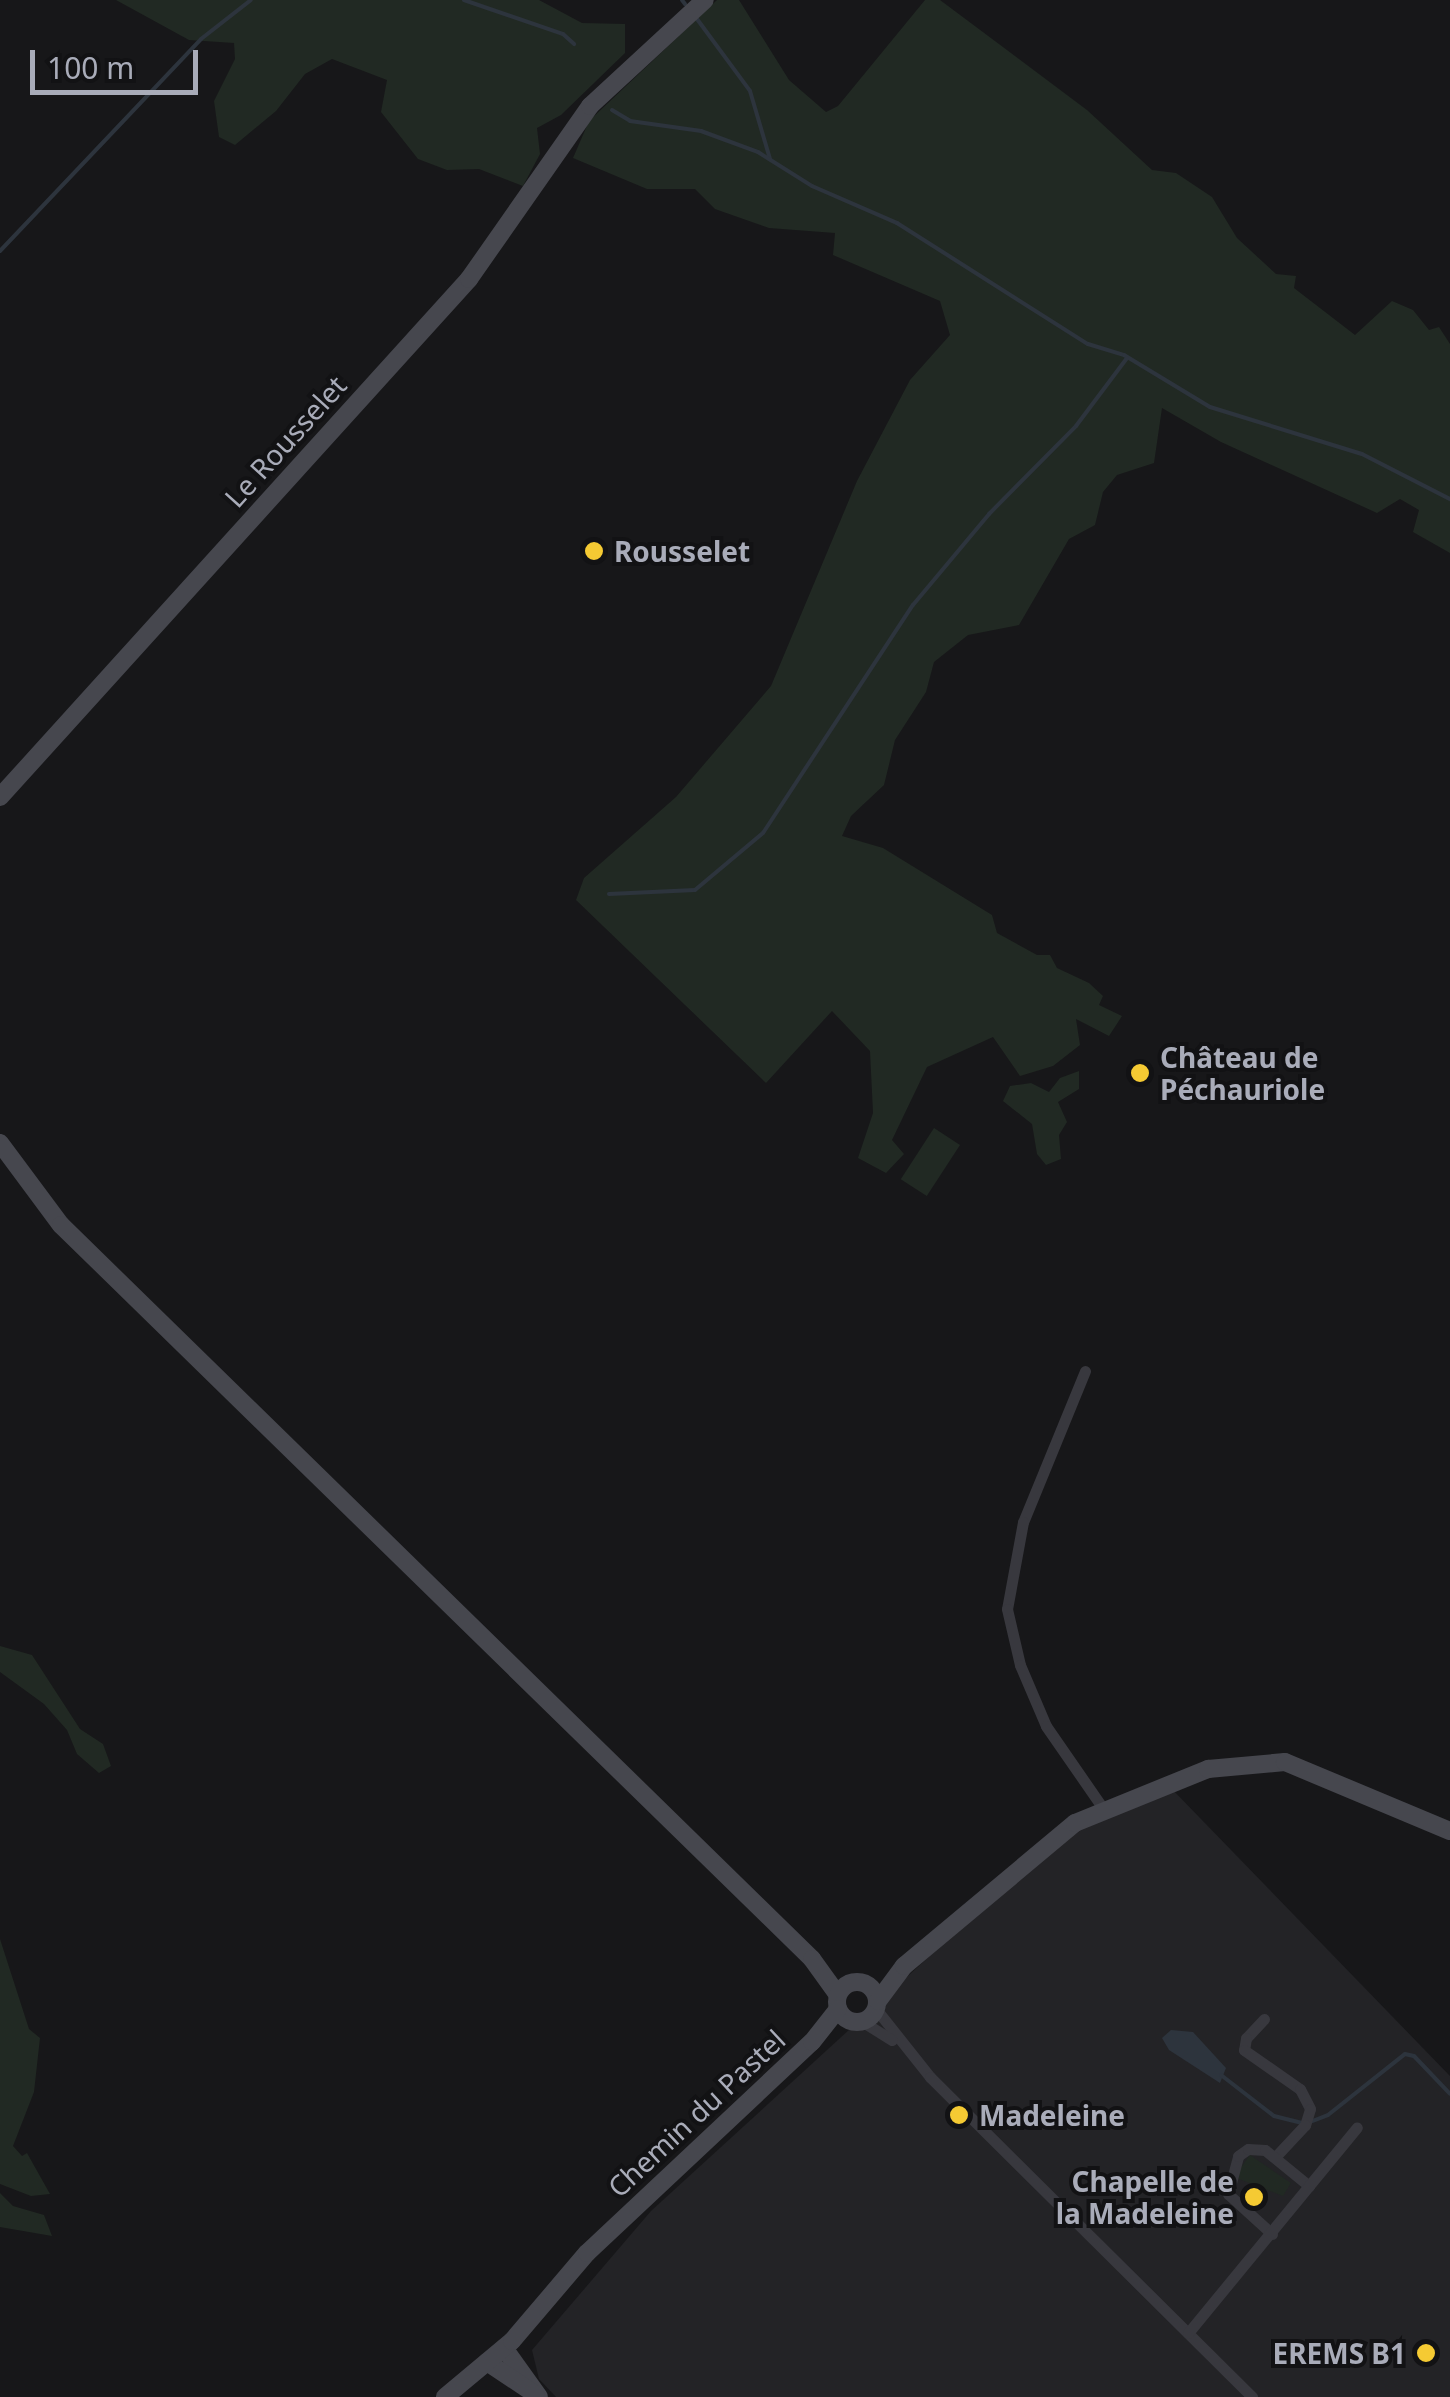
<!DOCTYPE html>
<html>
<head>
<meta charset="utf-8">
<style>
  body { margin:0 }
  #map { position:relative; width:1450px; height:2397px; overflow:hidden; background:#171719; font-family:"Noto Sans",sans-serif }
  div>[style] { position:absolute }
  .built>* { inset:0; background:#232326 }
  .green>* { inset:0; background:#212923; transform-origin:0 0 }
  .water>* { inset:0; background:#2d343d }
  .stream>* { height:4px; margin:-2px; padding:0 2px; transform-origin:2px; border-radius:2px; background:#2d343d }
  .street>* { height:11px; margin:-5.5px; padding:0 5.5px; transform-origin:5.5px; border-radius:5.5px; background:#38383e }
  .secondary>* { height:18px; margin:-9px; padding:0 9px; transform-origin:9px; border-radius:9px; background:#46474e }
  .secondary>.ring { margin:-9px; padding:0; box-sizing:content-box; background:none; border:18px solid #46474e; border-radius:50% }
  .dots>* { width:28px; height:28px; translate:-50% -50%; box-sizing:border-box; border:5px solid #121214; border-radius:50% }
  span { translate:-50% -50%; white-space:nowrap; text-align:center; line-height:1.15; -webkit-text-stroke:8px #121214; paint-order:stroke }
  .street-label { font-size:28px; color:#a9acb9 }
  .poi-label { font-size:28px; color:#a9acb9; font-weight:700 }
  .left { translate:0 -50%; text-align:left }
  .right { translate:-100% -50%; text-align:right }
  .scale { position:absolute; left:30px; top:50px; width:168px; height:45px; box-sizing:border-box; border:5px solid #a9acb9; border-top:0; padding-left:12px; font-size:30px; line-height:35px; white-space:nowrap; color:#a9acb9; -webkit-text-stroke:8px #121214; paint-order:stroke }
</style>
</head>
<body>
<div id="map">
  <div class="built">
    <i style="clip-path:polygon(1169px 1786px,1450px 2076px,1450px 2397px,556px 2397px,539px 2379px,532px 2350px,651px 2211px,1026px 1868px,1077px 1829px)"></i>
  </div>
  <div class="green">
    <i style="clip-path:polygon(116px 0,539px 0,582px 23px,625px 24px,625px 53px,561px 115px,537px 128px,540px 154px,523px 186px,479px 169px,447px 170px,418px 159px,381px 112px,387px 80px,332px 59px,305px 74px,276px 111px,235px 145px,219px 137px,214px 101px,235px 59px,234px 43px,189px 40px)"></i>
    <i style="clip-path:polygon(717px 0,739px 0,789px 80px,826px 112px,838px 106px,925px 0,940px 0,1087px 110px,1152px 170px,1176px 173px,1212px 197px,1237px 238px,1276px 274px,1296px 276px,1294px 288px,1355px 335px,1392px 301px,1413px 310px,1429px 330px,1439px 327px,1450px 344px,1450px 553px,1413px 532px,1419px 510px,1400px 499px,1377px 513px,1221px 442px,1162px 408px,1154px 463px,1117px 475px,1103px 492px,1095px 525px,1069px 539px,1019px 625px,968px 635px,934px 662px,926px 692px,895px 740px,884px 785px,851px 816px,842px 836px,883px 848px,992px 915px,997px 933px,1037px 955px,1050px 955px,1057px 968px,1089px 983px,1103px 996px,1099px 1005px,1122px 1016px,1109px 1036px,1076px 1019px,1080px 1045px,1053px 1066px,1020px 1076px,993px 1037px,927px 1067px,892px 1140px,904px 1154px,886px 1173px,858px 1158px,873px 1113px,870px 1051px,832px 1011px,766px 1083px,576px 900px,584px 878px,676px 797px,771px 686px,857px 481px,910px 380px,950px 335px,940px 301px,833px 255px,835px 233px,769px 228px,715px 209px,695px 189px,647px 189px,573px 158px,589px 121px)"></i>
    <i style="clip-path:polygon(1079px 1071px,1079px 1089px,1058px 1102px,1067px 1122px,1059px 1135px,1061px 1159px,1046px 1165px,1037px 1154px,1032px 1124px,1003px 1101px,1010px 1086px,1031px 1083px,1049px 1092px,1060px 1078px)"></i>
    <i style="left:934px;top:1128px;width:31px;height:61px;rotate:33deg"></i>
    <i style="clip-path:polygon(0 1646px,32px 1655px,80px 1729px,103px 1744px,111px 1766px,99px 1773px,77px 1754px,67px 1730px,44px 1704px,0 1672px)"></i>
    <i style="clip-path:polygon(0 1939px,29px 2029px,40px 2038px,34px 2092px,13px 2146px,22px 2156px,27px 2153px,50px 2194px,31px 2196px,0 2184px)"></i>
    <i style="clip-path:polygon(1250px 2155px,1291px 2183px,1283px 2196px,1234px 2177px)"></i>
    <i style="clip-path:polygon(0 2193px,13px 2206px,44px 2215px,52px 2236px,0 2227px)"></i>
  </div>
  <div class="water">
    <i style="clip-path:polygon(1171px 2030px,1193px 2032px,1226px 2068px,1220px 2083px,1169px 2050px,1162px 2038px)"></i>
  </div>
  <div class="stream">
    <i style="left:464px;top:0;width:105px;rotate:19deg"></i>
    <i style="left:563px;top:34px;width:15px;rotate:42deg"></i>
    <i style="left:682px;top:0;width:5px;rotate:53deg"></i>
    <i style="left:697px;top:19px;width:89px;rotate:53.6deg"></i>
    <i style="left:750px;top:91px;width:71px;rotate:73.6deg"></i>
    <i style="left:612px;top:110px;width:21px;rotate:31deg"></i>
    <i style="left:630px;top:121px;width:72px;rotate:8deg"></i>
    <i style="left:701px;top:131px;width:61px;rotate:20.2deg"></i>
    <i style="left:758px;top:152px;width:64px;rotate:32.2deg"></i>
    <i style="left:812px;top:186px;width:93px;rotate:23.5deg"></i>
    <i style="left:897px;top:223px;width:226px;rotate:32.4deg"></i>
    <i style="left:1088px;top:344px;width:38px;rotate:17deg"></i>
    <i style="left:1124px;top:355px;width:100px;rotate:31.2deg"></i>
    <i style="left:1210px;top:407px;width:159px;rotate:17.2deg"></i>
    <i style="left:1362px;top:454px;width:99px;rotate:27.1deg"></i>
    <i style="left:0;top:251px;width:292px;rotate:-46.5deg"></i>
    <i style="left:201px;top:39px;width:63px;rotate:-38deg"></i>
    <i style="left:609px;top:894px;width:86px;rotate:-2.7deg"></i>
    <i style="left:695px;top:890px;width:89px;rotate:-40deg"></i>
    <i style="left:763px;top:833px;width:273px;rotate:-56.7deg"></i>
    <i style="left:913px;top:605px;width:119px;rotate:-50.1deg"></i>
    <i style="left:989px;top:514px;width:124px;rotate:-45.3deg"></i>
    <i style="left:1076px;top:426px;width:85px;rotate:-53.1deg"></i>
    <i style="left:1221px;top:2075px;width:67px;rotate:37.7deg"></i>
    <i style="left:1274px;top:2116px;width:29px;rotate:14deg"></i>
    <i style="left:1310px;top:2122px;width:19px;rotate:-21deg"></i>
    <i style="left:1328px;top:2115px;width:98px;rotate:-38.4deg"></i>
    <i style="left:1405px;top:2054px;width:9px;rotate:13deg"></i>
    <i style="left:1414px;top:2056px;width:52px;rotate:46.5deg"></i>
  </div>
  <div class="street">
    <i style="left:1085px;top:1371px;width:163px;rotate:112.3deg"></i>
    <i style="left:1023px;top:1522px;width:88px;rotate:100.4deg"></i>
    <i style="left:1007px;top:1609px;width:57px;rotate:76.9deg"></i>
    <i style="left:1020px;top:1665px;width:66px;rotate:66.9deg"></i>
    <i style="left:1046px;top:1726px;width:98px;rotate:55.3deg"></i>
    <i style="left:876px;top:2009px;width:87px;rotate:51.5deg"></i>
    <i style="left:930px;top:2077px;width:454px;rotate:44.8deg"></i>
    <i style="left:1264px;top:2019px;width:26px;rotate:133deg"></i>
    <i style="left:1246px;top:2038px;width:12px;rotate:99deg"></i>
    <i style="left:1244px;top:2050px;width:68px;rotate:34.9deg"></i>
    <i style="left:1300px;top:2089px;width:22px;rotate:63deg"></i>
    <i style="left:1310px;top:2109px;width:17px;rotate:107deg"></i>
    <i style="left:1305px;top:2125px;width:42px;rotate:133.1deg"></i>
    <i style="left:863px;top:2022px;width:34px;rotate:32deg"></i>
    <i style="left:1272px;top:2234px;width:59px;rotate:-137.7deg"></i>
    <i style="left:1228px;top:2194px;width:39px;rotate:-75deg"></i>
    <i style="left:1238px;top:2156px;width:12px;rotate:-35deg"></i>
    <i style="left:1248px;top:2149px;width:17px;rotate:3deg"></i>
    <i style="left:1265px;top:2150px;width:57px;rotate:39.3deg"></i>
    <i style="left:1188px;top:2333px;width:266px;rotate:-50.6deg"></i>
  </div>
  <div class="secondary">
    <i style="left:0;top:797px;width:699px;rotate:-47.84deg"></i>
    <i style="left:469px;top:279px;width:211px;rotate:-55deg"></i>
    <i style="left:590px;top:106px;width:156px;rotate:-42.7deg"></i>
    <i style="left:0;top:1143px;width:102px;rotate:53.4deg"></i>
    <i style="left:61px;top:1225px;width:1050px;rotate:44.34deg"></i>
    <i style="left:812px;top:1959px;width:44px;rotate:54.2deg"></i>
    <i class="ring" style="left:837px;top:1982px;width:22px;height:22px"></i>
    <i style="left:878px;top:2001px;width:44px;rotate:-53.4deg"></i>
    <i style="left:904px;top:1966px;width:223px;rotate:-39.9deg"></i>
    <i style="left:1075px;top:1823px;width:144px;rotate:-22.1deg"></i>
    <i style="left:1208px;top:1769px;width:77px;rotate:-5.2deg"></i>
    <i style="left:1285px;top:1762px;width:179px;rotate:22.7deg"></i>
    <i style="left:504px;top:2348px;width:60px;rotate:54.5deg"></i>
    <i style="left:487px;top:2362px;width:58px;rotate:33.7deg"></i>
    <i style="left:445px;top:2397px;width:87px;rotate:-39.9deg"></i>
    <i style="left:512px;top:2341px;width:116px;rotate:-49.6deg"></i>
    <i style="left:587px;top:2253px;width:308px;rotate:-43.2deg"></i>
    <i style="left:812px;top:2042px;width:42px;rotate:-51.8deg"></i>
  </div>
  <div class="dots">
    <i style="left:594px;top:551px;background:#f5ca33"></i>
    <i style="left:1140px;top:1073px;background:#f5ca33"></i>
    <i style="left:959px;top:2115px;background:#f5ca33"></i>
    <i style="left:1254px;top:2197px;background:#f5ca33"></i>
    <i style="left:1426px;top:2353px;background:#f5ca33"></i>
  </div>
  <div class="street-label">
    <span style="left:285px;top:441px;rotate:-48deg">Le Rousselet</span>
    <span style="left:696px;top:2113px;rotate:-43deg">Chemin du Pastel</span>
  </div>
  <div class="poi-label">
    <span class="left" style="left:614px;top:551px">Rousselet</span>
    <span class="left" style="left:1160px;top:1073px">Château de<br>Péchauriole</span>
    <span class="left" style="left:979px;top:2115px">Madeleine</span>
    <span class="right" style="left:1234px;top:2197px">Chapelle de<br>la Madeleine</span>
    <span class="right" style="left:1406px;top:2353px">EREMS B1</span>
  </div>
  <div class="scale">100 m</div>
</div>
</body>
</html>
